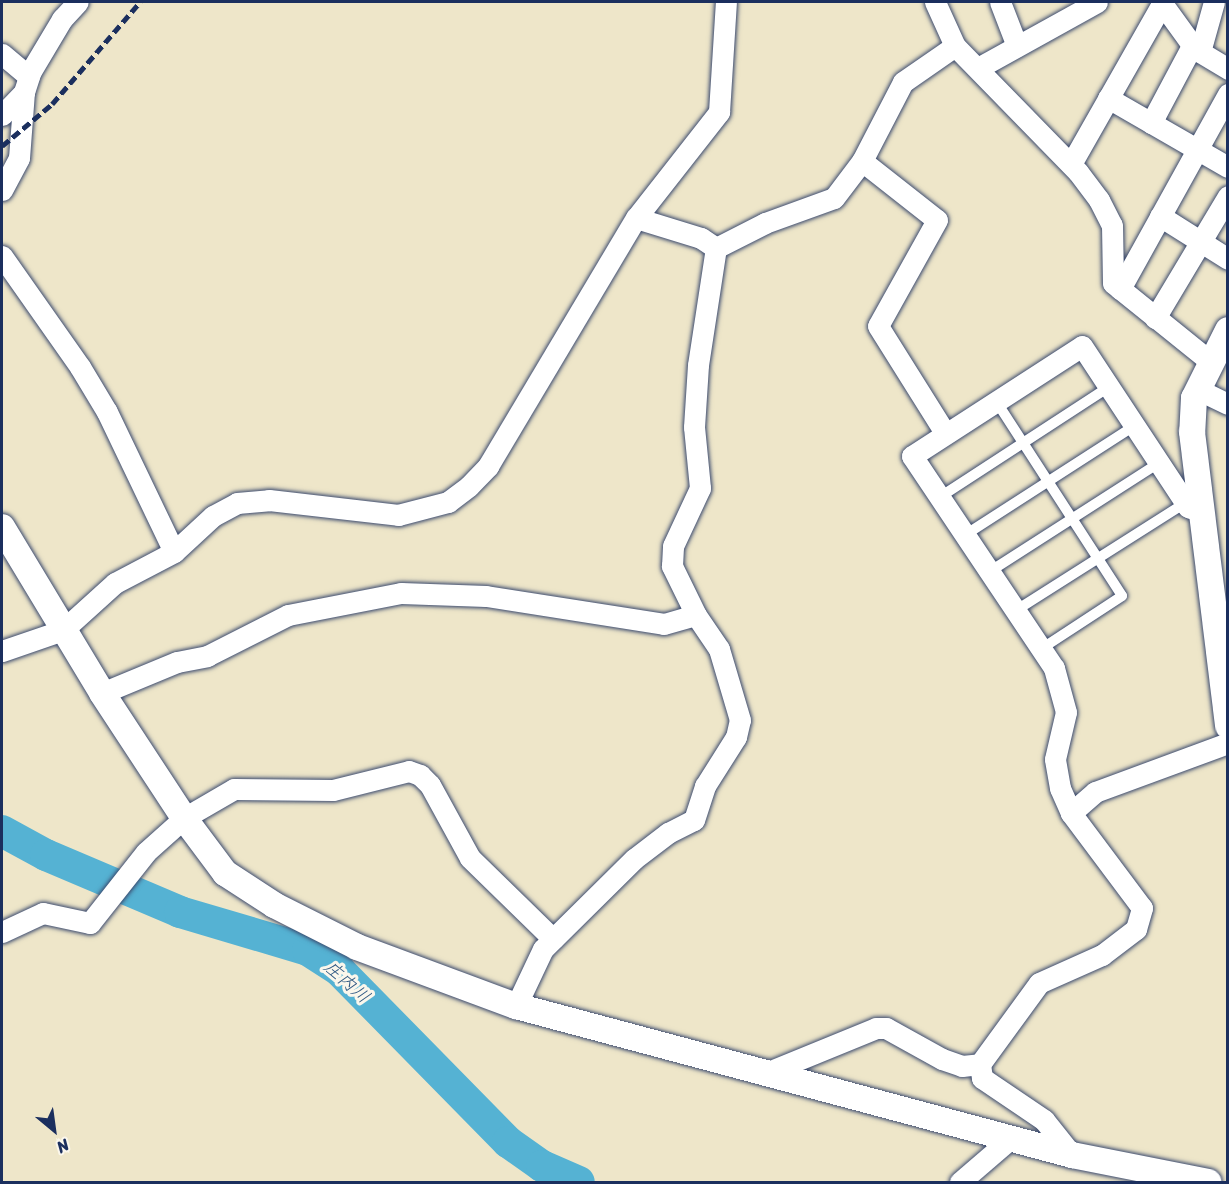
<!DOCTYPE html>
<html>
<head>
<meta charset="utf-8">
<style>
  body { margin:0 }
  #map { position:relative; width:1229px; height:1184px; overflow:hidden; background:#eee6c9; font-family:Sriracha,"Klee One",sans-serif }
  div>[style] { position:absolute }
  .river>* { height:32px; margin:-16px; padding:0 16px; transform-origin:16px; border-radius:16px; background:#55b2d3 }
  .roads { filter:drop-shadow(0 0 2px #3b4a6e) drop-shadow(0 0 2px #3b4a6e) }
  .service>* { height:10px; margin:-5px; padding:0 5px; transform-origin:5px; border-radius:5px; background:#fff }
  .minor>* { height:21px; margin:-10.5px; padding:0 10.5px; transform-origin:10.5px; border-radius:10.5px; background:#fff }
  .tertiary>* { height:26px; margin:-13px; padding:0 13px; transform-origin:13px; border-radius:13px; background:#fff }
  .rail>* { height:4.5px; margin-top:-2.25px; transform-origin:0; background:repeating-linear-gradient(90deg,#1b2f5e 0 9px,transparent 0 13.5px) }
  span { translate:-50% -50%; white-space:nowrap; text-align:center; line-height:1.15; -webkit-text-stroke:6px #fbf7ec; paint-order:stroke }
  .water-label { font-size:18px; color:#2c5681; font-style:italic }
  .frame { position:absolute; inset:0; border:3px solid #1b2f5e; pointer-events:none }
  .north { position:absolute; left:24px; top:1100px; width:60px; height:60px; -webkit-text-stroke:4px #fbf7ec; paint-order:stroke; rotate:151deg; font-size:16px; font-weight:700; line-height:24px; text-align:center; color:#1b2f5e }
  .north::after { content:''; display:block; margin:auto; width:21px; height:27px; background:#1b2f5e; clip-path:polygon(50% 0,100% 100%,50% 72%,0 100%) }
</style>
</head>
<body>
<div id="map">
  <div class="river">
    <i style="left:2px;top:831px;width:50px;rotate:28.6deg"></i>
    <i style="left:46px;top:855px;width:146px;rotate:23deg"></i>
    <i style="left:180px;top:912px;width:134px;rotate:16.5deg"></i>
    <i style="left:308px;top:950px;width:38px;rotate:33deg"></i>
    <i style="left:340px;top:971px;width:240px;rotate:45.5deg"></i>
    <i style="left:508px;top:1142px;width:42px;rotate:35.2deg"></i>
    <i style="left:542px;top:1166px;width:40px;rotate:23.4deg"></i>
  </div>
  <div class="roads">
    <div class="service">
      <i style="left:996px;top:401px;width:232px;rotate:57.1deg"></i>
      <i style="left:1122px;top:596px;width:97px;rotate:146.8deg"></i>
      <i style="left:940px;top:497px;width:202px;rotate:-33.1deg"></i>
      <i style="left:965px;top:535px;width:201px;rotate:-32.8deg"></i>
      <i style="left:989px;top:572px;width:202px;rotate:-32.7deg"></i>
      <i style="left:1015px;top:611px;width:201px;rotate:-32.4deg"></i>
    </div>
    <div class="minor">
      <i style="left:935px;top:2px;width:48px;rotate:65.6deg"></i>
      <i style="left:955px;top:46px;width:176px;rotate:45.7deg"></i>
      <i style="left:1078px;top:172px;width:35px;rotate:53deg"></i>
      <i style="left:1099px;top:200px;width:28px;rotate:63deg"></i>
      <i style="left:1112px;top:225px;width:58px;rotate:89deg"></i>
      <i style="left:1113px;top:283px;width:126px;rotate:38.9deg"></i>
      <i style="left:1000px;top:2px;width:47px;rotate:68.9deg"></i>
      <i style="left:1161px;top:2px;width:58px;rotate:54.1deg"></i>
      <i style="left:1195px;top:49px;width:39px;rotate:31deg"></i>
      <i style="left:1200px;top:52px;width:52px;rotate:-74.4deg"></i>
      <i style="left:2px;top:54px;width:35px;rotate:40deg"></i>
      <i style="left:978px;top:68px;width:136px;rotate:-29deg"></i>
      <i style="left:1108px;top:98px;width:138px;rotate:29.9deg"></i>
      <i style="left:2px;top:115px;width:32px;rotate:-46deg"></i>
      <i style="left:1151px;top:123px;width:87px;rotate:-62deg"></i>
      <i style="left:862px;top:161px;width:95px;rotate:38.2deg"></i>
      <i style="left:937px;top:220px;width:121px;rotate:119.1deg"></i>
      <i style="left:878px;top:326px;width:126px;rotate:57.9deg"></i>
      <i style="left:1071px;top:164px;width:184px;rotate:-60.4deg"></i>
      <i style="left:2px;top:190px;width:36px;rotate:-62deg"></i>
      <i style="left:19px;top:158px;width:66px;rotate:-85.7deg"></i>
      <i style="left:24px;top:92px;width:22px;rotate:-72deg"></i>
      <i style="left:31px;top:71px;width:61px;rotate:-59.2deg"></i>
      <i style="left:62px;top:19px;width:23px;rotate:-47deg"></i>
      <i style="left:1160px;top:216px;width:80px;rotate:32.3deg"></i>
      <i style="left:636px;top:218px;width:68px;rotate:17.1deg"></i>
      <i style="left:701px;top:238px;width:18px;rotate:34deg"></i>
      <i style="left:716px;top:248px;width:55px;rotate:-27deg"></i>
      <i style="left:765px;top:223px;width:73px;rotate:-19.9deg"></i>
      <i style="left:834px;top:198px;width:46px;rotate:-52.9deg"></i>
      <i style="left:862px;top:161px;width:89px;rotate:-62.6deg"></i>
      <i style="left:903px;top:82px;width:63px;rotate:-34.7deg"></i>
      <i style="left:2px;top:256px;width:136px;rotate:54.9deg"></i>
      <i style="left:80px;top:367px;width:52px;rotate:59deg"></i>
      <i style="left:107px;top:412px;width:155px;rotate:64.4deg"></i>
      <i style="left:1120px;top:289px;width:223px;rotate:-61deg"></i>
      <i style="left:1155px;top:318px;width:142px;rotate:-59.1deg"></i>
      <i style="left:1197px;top:389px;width:34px;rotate:26deg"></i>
      <i style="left:2px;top:651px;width:65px;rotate:-19deg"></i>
      <i style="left:63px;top:630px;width:70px;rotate:-42.1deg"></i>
      <i style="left:115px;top:583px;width:67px;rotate:-27.7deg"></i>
      <i style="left:174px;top:552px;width:53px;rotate:-42.7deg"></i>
      <i style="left:213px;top:516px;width:27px;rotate:-28deg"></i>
      <i style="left:237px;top:503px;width:32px;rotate:-5deg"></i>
      <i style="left:269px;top:500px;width:130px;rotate:6.6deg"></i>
      <i style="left:398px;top:515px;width:52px;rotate:-14.6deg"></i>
      <i style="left:448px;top:502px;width:26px;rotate:-37deg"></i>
      <i style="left:469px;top:486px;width:28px;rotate:-46deg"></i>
      <i style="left:488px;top:466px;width:289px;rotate:-59.2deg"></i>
      <i style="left:636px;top:218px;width:135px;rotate:-51.9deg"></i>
      <i style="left:719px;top:112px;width:110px;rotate:-86.4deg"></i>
      <i style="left:102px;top:693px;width:81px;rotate:-22.5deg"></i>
      <i style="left:177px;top:662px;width:31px;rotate:-11deg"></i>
      <i style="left:207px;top:656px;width:91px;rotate:-26.8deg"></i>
      <i style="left:288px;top:615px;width:115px;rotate:-11deg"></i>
      <i style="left:401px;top:593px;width:85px;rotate:2deg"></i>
      <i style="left:486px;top:596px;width:180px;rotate:8.9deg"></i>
      <i style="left:664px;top:624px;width:33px;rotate:-16deg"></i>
      <i style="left:1071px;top:813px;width:32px;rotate:-41deg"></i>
      <i style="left:1095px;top:792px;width:142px;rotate:-20.2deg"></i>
      <i style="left:2px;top:932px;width:45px;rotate:-24.9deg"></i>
      <i style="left:43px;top:913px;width:48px;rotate:12deg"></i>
      <i style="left:90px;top:923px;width:90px;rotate:-51.7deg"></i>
      <i style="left:146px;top:852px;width:51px;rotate:-41.8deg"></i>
      <i style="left:184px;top:818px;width:58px;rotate:-30.1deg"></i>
      <i style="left:234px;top:789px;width:99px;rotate:0.6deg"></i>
      <i style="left:333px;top:790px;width:78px;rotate:-14deg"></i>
      <i style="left:409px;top:771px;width:12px;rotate:20deg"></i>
      <i style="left:420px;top:775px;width:14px;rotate:45deg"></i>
      <i style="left:430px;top:785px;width:83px;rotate:61.3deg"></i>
      <i style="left:470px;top:858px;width:116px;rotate:44.3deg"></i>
      <i style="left:516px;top:1006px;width:63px;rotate:-64.7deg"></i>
      <i style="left:543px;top:949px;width:128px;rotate:-44.7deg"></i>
      <i style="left:634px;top:859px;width:43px;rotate:-37.4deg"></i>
      <i style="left:668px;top:833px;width:29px;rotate:-27deg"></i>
      <i style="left:694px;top:820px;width:36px;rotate:-72deg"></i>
      <i style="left:705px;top:786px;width:58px;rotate:-57.7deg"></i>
      <i style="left:736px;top:737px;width:17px;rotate:-77deg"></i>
      <i style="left:740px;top:720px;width:74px;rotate:-106.5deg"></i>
      <i style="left:719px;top:649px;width:41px;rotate:-124.1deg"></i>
      <i style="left:696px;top:615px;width:55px;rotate:-116.1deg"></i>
      <i style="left:672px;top:566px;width:20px;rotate:-87deg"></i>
      <i style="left:673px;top:546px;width:64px;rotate:-65deg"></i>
      <i style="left:700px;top:488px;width:61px;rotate:-95.6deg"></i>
      <i style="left:694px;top:427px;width:62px;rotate:-86.3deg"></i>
      <i style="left:698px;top:365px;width:118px;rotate:-81.3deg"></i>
      <i style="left:766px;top:1073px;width:119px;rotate:-22.2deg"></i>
      <i style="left:876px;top:1028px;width:10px"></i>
      <i style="left:886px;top:1028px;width:64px;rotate:29deg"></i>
      <i style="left:942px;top:1059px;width:21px;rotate:19deg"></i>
      <i style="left:962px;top:1066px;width:18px;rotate:-6deg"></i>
      <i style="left:1072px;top:1155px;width:45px;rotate:-128.7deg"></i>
      <i style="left:1044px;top:1120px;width:75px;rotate:-145.9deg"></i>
      <i style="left:982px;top:1078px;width:14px;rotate:-98deg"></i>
      <i style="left:980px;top:1064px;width:100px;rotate:-53.9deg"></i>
      <i style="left:1039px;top:983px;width:69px;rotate:-24deg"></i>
      <i style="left:1102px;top:955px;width:43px;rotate:-37.4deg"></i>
      <i style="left:1136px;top:929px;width:22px;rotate:-74deg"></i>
      <i style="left:1142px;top:908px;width:119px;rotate:-126.8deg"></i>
      <i style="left:1071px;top:813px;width:27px;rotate:-114deg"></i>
      <i style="left:1060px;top:788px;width:29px;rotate:-100deg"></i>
      <i style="left:1055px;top:759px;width:48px;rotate:-76.8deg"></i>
      <i style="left:1066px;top:712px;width:46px;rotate:-105.3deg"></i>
      <i style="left:1054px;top:668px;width:255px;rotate:-123.8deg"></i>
      <i style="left:912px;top:456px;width:202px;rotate:-32.9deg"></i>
      <i style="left:1082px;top:346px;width:193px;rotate:56.6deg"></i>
      <i style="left:1188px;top:507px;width:15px;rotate:20deg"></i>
      <i style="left:960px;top:1182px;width:66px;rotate:-40.7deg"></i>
    </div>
    <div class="tertiary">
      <i style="left:1228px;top:330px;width:76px;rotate:116.6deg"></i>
      <i style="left:1194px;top:398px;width:34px;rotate:93deg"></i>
      <i style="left:1192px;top:432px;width:296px;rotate:83deg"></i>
      <i style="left:2px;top:527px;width:194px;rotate:58.9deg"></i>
      <i style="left:102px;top:693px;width:149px;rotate:56.7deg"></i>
      <i style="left:184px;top:818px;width:69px;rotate:53.3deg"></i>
      <i style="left:225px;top:873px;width:59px;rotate:33.1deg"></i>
      <i style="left:274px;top:905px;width:93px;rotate:26.8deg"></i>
      <i style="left:357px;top:947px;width:170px;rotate:20.4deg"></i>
      <i style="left:516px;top:1006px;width:576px;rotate:15deg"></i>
      <i style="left:1072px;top:1155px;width:139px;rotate:11.2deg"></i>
    </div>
  </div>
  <div class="rail">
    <i style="left:2px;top:146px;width:65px;rotate:-40deg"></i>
    <i style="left:52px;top:104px;width:135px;rotate:-49.2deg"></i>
  </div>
  <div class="water-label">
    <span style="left:347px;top:982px;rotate:41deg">庄内川</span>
  </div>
  <div class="frame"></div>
  <div class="north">N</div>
</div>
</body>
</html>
